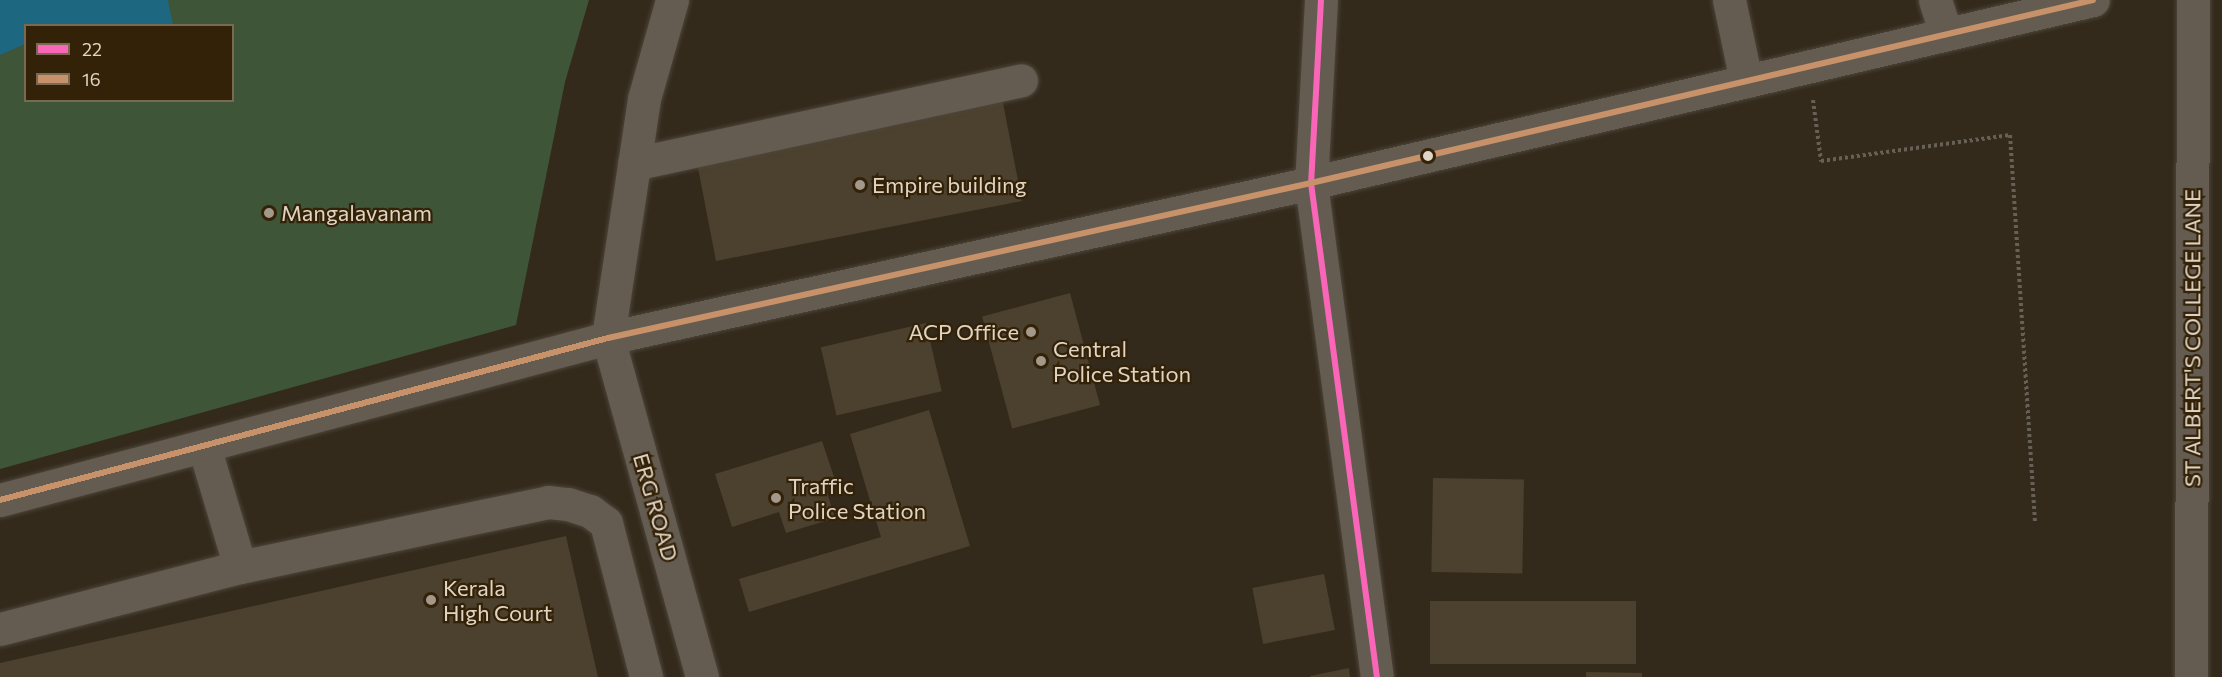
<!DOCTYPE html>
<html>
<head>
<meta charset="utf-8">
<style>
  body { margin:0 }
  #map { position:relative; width:2222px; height:677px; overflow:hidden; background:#332a1b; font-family:Commissioner,sans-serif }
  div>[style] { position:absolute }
  .green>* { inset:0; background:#3e5538 }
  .water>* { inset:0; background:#1e6780 }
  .building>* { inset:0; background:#4c412e; transform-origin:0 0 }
  .path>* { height:4px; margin-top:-2px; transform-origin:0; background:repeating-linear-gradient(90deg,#676057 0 3px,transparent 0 6px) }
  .roads { filter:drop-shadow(0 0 2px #4d453a) drop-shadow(0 0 2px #4d453a) }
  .minor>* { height:33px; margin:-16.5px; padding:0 16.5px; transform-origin:16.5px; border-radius:16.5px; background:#645b51 }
  .bus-1>* { height:6px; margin:-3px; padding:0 3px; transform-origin:3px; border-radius:3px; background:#fa66b7 }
  .bus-2>* { height:6px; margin:-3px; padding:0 3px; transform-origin:3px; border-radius:3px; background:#c7916a }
  .dots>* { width:16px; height:16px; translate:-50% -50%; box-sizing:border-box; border:3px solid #332207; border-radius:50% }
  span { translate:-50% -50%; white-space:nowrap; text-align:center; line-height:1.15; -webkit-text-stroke:4.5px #332207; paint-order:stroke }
  .poi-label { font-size:22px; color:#e0d4c5 }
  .left { translate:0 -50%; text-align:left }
  .right { translate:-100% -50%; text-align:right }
  .street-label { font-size:22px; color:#e0d4c5 }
  .legend { position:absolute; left:24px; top:24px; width:210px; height:78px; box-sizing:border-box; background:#332207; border:2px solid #786953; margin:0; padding:8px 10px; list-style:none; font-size:18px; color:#e0d4c5 }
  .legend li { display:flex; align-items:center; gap:12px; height:30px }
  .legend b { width:30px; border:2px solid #786953 }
</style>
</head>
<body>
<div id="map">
  <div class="green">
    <i style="clip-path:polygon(evenodd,0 0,589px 0,565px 82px,516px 325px,0 469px,0 0,26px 26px,232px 26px,232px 100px,26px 100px,26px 26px)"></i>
  </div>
  <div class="water">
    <i style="clip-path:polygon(0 0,168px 0,173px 25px,26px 26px,25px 44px,0 55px)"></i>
  </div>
  <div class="building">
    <i style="clip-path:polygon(1002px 98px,1022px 201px,716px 261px,698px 168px,723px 152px,817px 129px,895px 125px,943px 109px)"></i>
    <i style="left:1070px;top:293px;width:116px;height:91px;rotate:75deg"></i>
    <i style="left:926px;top:323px;width:70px;height:108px;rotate:77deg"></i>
    <i style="clip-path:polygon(929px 410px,970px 546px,749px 612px,739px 579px,881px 537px,850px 434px)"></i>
    <i style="clip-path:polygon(822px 441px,835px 480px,824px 483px,835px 518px,786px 533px,779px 512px,732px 527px,715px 474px)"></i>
    <i style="left:1433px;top:478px;width:91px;height:94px;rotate:1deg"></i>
    <i style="clip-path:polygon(566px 536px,598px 677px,0 677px,0 663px)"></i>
    <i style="left:1324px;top:574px;width:57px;height:73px;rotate:79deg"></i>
    <i style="left:1430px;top:601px;width:206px;height:63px"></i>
    <i style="clip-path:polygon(1349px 668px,1350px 677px,1310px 677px,1310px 676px)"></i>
    <i style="clip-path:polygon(1586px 672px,1642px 673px,1642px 677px,1586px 677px)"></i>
  </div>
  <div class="path">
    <i style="left:1813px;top:100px;width:62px;rotate:82.5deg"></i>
    <i style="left:1821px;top:161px;width:191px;rotate:-7.8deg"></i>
    <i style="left:2010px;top:135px;width:389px;rotate:86.3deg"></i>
  </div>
  <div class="roads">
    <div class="minor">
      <i style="left:672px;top:0;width:103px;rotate:105.8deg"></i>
      <i style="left:644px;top:99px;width:242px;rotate:98.6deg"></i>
      <i style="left:608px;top:338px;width:352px;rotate:74.5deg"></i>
      <i style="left:1321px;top:0;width:183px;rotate:93.1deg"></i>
      <i style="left:1311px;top:183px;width:498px;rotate:82.4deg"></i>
      <i style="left:1729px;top:0;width:83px;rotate:78.1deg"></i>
      <i style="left:1935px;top:0;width:36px;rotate:72deg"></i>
      <i style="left:634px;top:164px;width:396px;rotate:-12.2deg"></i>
      <i style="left:0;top:500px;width:629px;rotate:-14.92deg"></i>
      <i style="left:608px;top:338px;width:720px;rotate:-12.43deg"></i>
      <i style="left:1311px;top:183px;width:803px;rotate:-13.17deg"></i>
      <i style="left:240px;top:567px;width:315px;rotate:-11.9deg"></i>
      <i style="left:548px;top:502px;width:20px;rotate:6deg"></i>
      <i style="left:568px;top:504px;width:23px;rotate:18deg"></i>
      <i style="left:590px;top:511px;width:20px;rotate:37deg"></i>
      <i style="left:606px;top:523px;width:159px;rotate:75.4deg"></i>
      <i style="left:0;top:629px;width:248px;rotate:-14.5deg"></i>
      <i style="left:240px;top:567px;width:126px;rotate:-106.6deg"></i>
      <i style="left:2191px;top:677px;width:677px;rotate:-89.83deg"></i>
    </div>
  </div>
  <div class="bus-1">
    <i style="left:1321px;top:0;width:183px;rotate:93.1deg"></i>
    <i style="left:1311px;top:183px;width:498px;rotate:82.4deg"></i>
  </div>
  <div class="bus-2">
    <i style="left:0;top:500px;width:629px;rotate:-14.92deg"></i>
    <i style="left:608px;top:338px;width:720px;rotate:-12.43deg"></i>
    <i style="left:1311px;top:183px;width:803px;rotate:-13.17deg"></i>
  </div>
  <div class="dots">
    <i style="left:1428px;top:156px;background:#e0d4c5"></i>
    <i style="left:860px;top:185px;background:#a3988a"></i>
    <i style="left:269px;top:213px;background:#a3988a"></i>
    <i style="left:1031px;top:332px;background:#a3988a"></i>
    <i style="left:1041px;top:361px;background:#a3988a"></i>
    <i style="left:776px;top:498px;background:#a3988a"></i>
    <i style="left:431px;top:600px;background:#a3988a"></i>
  </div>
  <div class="poi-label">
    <span class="left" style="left:872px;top:185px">Empire building</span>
    <span class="left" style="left:281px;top:213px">Mangalavanam</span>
    <span class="right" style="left:1019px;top:332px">ACP Office</span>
    <span class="left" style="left:1053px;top:361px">Central<br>Police Station</span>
    <span class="left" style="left:788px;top:498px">Traffic<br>Police Station</span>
    <span class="left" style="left:443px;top:600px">Kerala<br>High Court</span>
  </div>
  <div class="street-label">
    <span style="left:2192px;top:338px;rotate:-90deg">ST ALBERT'S COLLEGE LANE</span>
    <span style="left:656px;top:507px;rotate:74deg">ERG ROAD</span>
  </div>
  <ul class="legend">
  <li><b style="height:8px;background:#fa66b7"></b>22</li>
  <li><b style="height:8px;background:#c7916a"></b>16</li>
  </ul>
</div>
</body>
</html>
